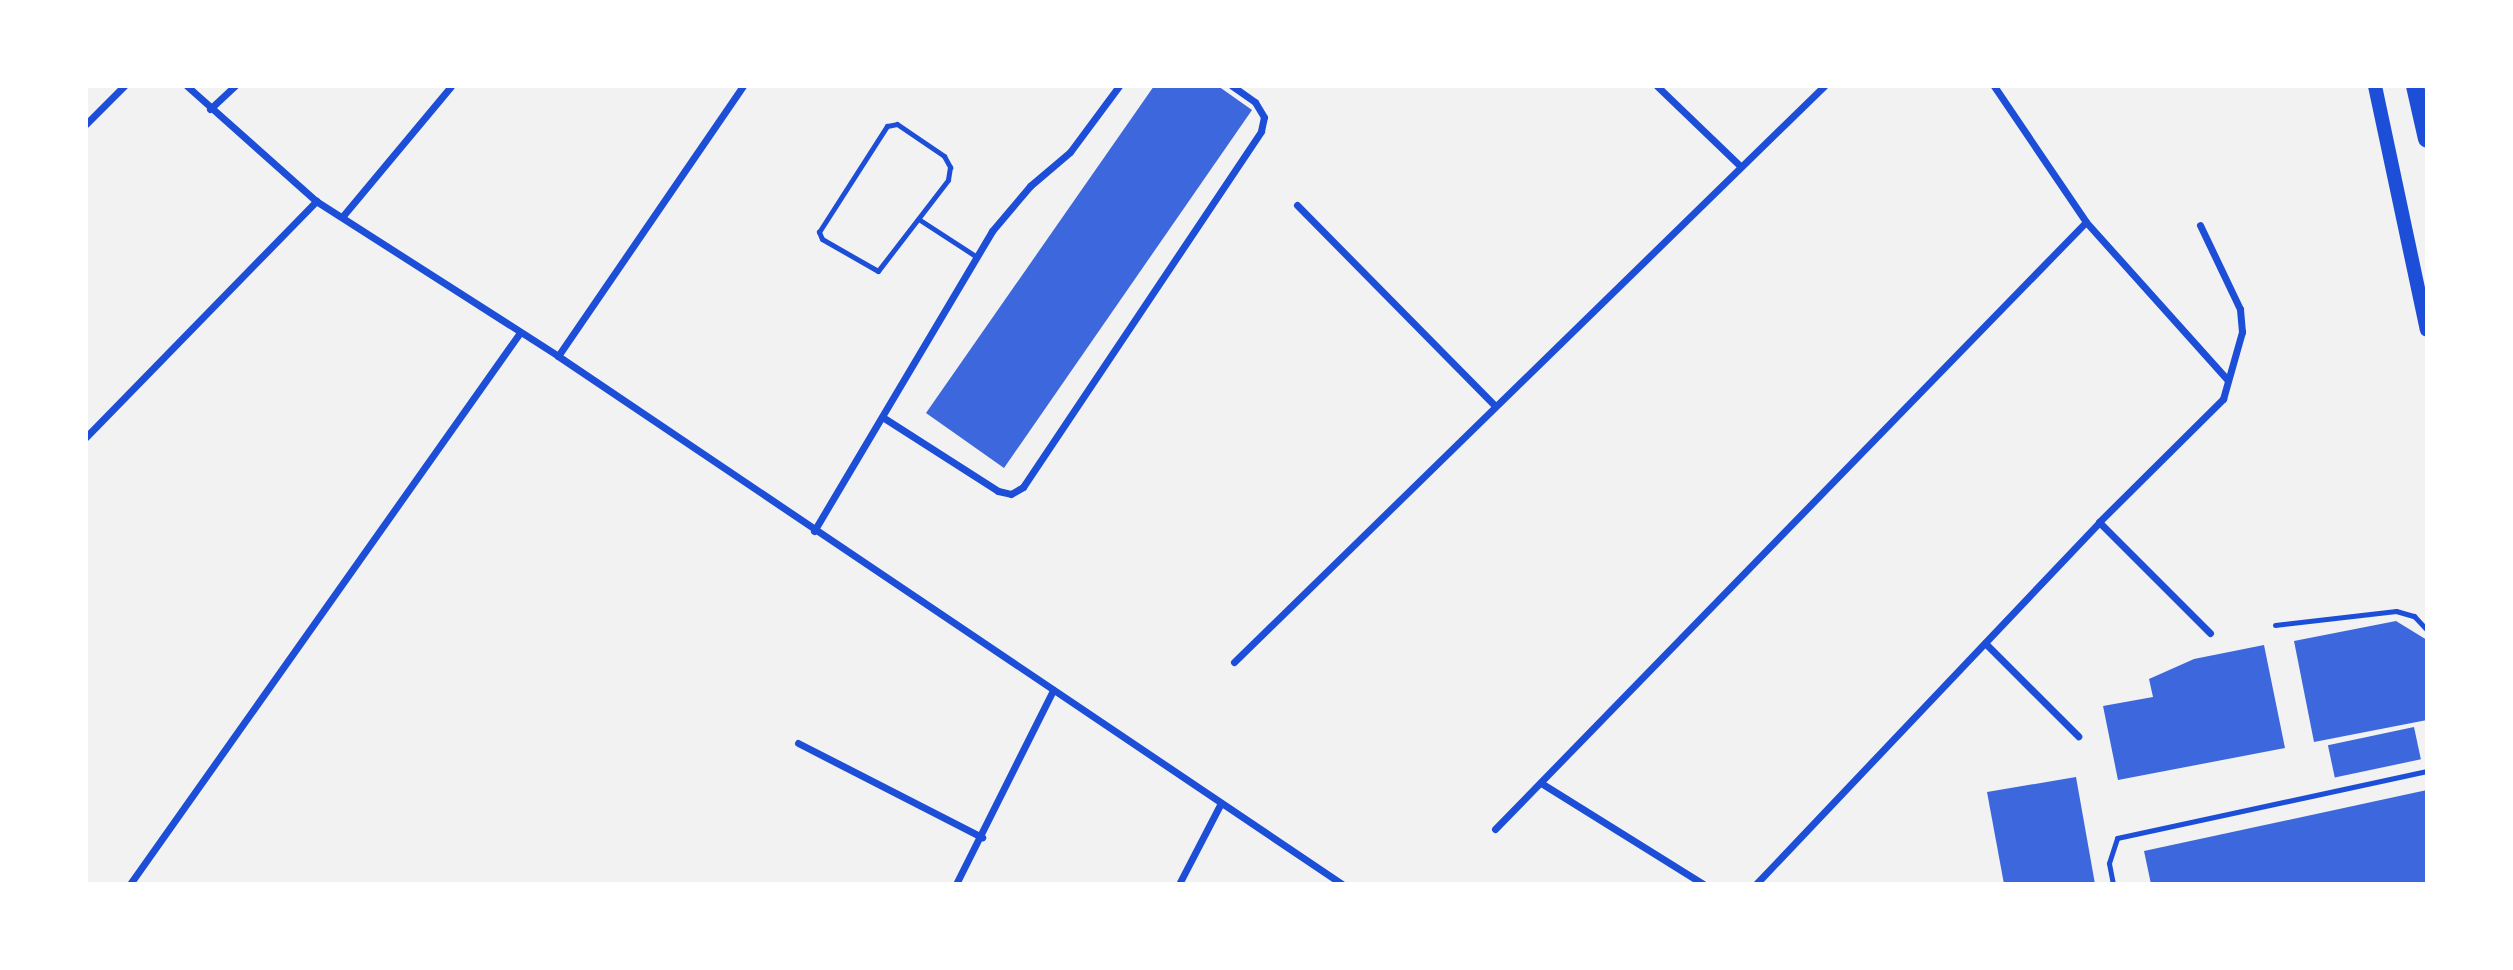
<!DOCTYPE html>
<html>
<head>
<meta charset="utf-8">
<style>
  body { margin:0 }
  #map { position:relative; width:2513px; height:970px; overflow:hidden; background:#f2f2f2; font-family:Signika,sans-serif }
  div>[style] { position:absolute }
  .building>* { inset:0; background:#3d67dc; transform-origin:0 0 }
  .service>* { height:5px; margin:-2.5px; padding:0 2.5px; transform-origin:2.5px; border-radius:2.5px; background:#1d4ed8 }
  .minor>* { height:7px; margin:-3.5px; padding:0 3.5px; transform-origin:3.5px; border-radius:3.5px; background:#1d4ed8 }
  .secondary>* { height:14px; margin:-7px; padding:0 7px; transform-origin:7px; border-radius:7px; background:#1d4ed8 }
  .primary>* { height:18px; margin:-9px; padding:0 9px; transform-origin:9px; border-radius:9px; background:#1d4ed8 }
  span { translate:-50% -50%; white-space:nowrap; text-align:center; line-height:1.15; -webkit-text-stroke:6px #fff; paint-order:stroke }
  .frame { position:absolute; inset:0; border:88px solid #fff; pointer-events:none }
</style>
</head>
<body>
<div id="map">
  <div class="building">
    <i style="clip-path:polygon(1154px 86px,1218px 86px,1252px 110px,1004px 468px,926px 413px)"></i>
    <i style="clip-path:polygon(2396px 621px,2427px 640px,2427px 720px,2314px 742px,2294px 641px)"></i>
    <i style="clip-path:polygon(2264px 645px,2285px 748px,2118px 780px,2103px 706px,2153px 697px,2149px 679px,2194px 659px)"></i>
    <i style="left:2414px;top:727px;width:33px;height:88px;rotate:78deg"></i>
    <i style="clip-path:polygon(2076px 777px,2095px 884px,2004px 884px,1987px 792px)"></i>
    <i style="clip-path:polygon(2427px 790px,2427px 884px,2151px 884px,2144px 851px)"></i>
  </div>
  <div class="service">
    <i style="left:897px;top:124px;width:57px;rotate:34.2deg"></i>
    <i style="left:944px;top:156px;width:13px;rotate:61deg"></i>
    <i style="left:950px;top:167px;width:13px;rotate:99deg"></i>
    <i style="left:948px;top:180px;width:115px;rotate:127.6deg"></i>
    <i style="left:878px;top:271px;width:64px;rotate:-150.3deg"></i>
    <i style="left:822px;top:239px;width:8px;rotate:-113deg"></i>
    <i style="left:819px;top:232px;width:126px;rotate:-57.3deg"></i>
    <i style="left:887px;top:126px;width:10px;rotate:-11deg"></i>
    <i style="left:920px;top:220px;width:68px;rotate:33deg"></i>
    <i style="left:2275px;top:625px;width:122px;rotate:-6.6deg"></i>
    <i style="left:2396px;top:611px;width:19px;rotate:16deg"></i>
    <i style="left:2414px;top:616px;width:19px;rotate:47deg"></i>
    <i style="left:2113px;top:884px;width:21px;rotate:-101deg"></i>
    <i style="left:2109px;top:863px;width:26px;rotate:-72deg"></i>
    <i style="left:2117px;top:838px;width:317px;rotate:-12.2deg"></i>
  </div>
  <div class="minor">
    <i style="left:187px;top:86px;width:173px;rotate:41.7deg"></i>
    <i style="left:316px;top:201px;width:287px;rotate:32.6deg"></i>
    <i style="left:558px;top:356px;width:945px;rotate:33.96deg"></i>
    <i style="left:1657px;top:86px;width:114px;rotate:43.9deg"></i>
    <i style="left:1994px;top:86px;width:164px;rotate:55.9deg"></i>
    <i style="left:2086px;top:222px;width:211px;rotate:48.1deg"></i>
    <i style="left:210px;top:109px;width:34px;rotate:-43deg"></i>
    <i style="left:86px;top:124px;width:54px;rotate:-45deg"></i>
    <i style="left:1297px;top:205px;width:282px;rotate:45.4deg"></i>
    <i style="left:342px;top:217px;width:170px;rotate:-50.2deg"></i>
    <i style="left:558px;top:356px;width:327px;rotate:-55.6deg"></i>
    <i style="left:884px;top:418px;width:135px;rotate:32.6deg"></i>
    <i style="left:998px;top:491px;width:13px;rotate:13deg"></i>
    <i style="left:1011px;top:494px;width:14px;rotate:-30deg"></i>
    <i style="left:1023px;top:487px;width:428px;rotate:-56.2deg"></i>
    <i style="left:1261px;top:131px;width:14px;rotate:-78deg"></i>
    <i style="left:1264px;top:117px;width:17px;rotate:-121deg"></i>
    <i style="left:1255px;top:102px;width:28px;rotate:-145deg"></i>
    <i style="left:86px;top:437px;width:330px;rotate:-45.7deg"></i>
    <i style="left:2099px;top:522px;width:157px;rotate:45deg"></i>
    <i style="left:814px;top:531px;width:349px;rotate:-59.3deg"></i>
    <i style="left:992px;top:231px;width:59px;rotate:-49.8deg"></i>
    <i style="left:1030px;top:186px;width:52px;rotate:-40.4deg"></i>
    <i style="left:1070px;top:152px;width:82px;rotate:-53.4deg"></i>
    <i style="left:1985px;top:643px;width:132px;rotate:45deg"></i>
    <i style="left:1234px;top:662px;width:825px;rotate:-44.31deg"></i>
    <i style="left:798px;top:743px;width:207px;rotate:27.1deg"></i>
    <i style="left:1541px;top:783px;width:191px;rotate:31.9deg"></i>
    <i style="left:1495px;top:829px;width:847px;rotate:-45.77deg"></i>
    <i style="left:130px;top:884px;width:674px;rotate:-54.73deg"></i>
    <i style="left:956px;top:884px;width:217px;rotate:-63.4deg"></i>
    <i style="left:1179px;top:884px;width:91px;rotate:-62.6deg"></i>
    <i style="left:1756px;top:884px;width:499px;rotate:-46.5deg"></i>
    <i style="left:2099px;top:522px;width:175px;rotate:-44.8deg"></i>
    <i style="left:2223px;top:399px;width:70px;rotate:-74.2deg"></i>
    <i style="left:2242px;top:332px;width:23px;rotate:-95deg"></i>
    <i style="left:2240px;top:309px;width:93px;rotate:-115.5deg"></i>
  </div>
  <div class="secondary">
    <i style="left:2375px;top:86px;width:249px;rotate:78deg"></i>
  </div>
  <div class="primary">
    <i style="left:2415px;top:86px;width:54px;rotate:77.2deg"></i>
  </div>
  <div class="frame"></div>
</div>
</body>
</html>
